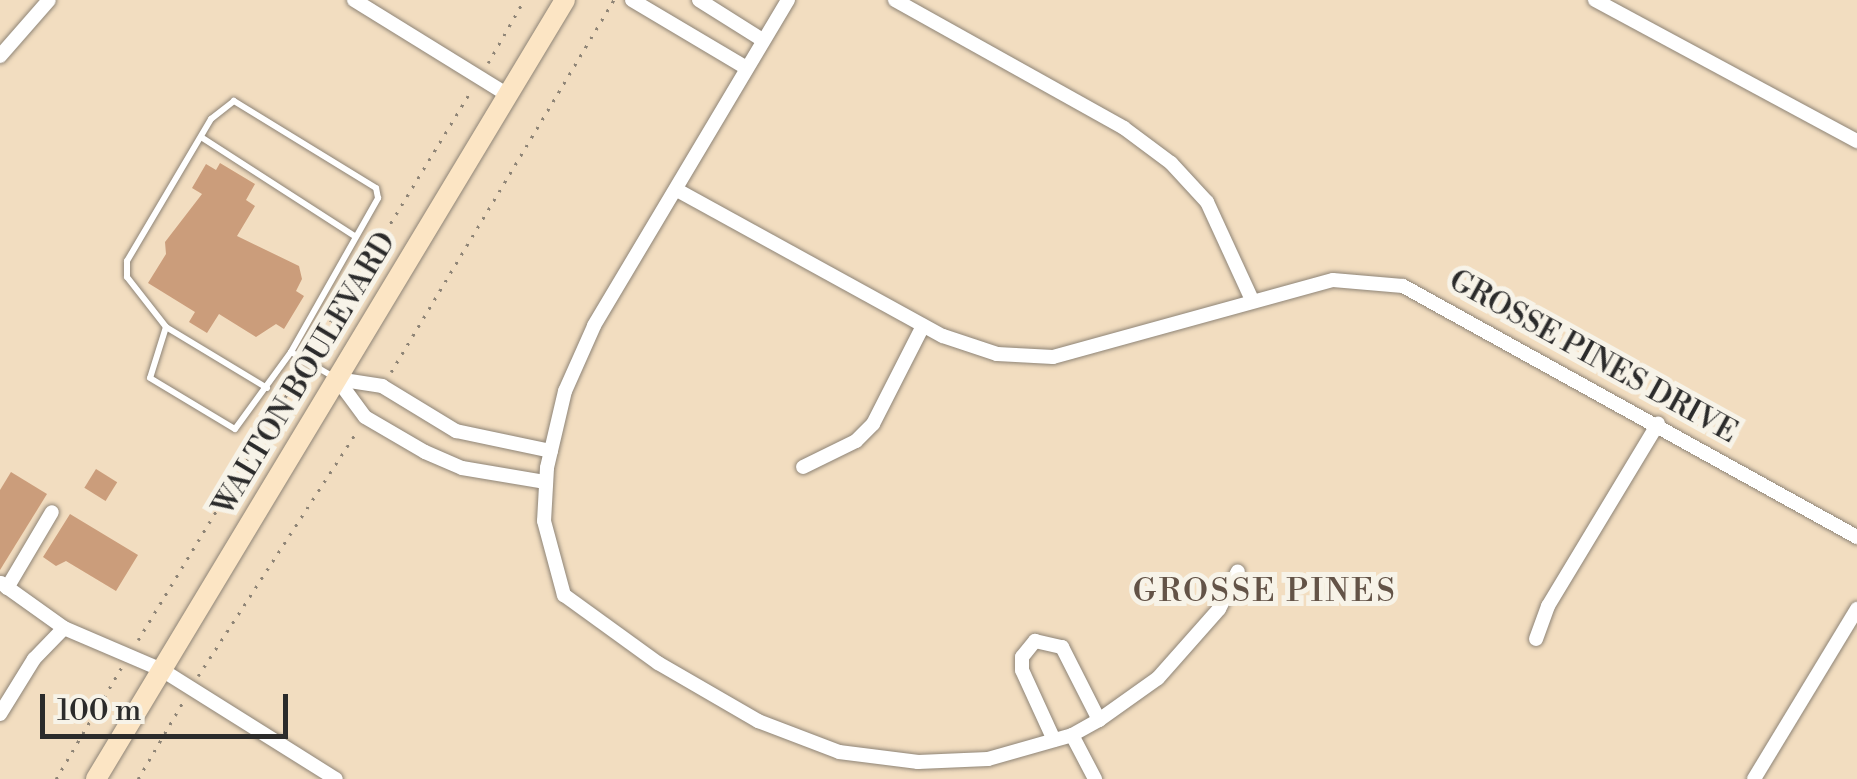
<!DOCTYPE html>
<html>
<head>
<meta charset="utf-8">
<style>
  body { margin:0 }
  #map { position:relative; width:1857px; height:779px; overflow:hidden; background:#f2ddc0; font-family:"Libre Bodoni",serif }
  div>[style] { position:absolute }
  .building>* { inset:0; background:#cb9d7b; transform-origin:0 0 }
  .path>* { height:2.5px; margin-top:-1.25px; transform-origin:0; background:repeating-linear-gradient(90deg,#8e8476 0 2.5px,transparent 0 10.5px) }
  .roads { filter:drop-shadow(0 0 2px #8e8476) drop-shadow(0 0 2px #8e8476) }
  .lane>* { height:6px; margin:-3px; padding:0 3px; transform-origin:3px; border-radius:3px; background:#fff }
  .street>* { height:14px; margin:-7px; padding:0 7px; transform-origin:7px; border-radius:7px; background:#fff }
  .secondary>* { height:20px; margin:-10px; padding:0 10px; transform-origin:10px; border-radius:10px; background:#fce5c4 }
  span { translate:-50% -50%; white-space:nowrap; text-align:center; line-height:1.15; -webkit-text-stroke:10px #f7f3e8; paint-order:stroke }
  .street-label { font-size:30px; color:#2b2b2b }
  .neighbourhood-label { font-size:32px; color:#635347; letter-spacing:2.5px }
  .scale { position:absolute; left:40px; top:694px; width:248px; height:45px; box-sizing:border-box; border:5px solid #2b2b2b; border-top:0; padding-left:12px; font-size:30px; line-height:35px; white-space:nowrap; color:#2b2b2b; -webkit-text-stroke:8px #f7f3e8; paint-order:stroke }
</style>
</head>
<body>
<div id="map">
  <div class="building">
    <i style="clip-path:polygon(220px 163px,255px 184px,246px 200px,255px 206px,237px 236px,299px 266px,302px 279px,296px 291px,304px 296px,284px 329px,276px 324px,256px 337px,219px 314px,207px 333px,189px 322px,195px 312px,148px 283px,166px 254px,165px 242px,202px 194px,192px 188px,206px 164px,216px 170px)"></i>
    <i style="left:96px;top:469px;width:25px;height:22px;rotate:32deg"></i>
    <i style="clip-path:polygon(11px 472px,47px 494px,0 570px,0 490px)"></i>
    <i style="clip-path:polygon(70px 514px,138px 555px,116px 591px,66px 561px,56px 566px,43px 557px)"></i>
  </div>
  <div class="path">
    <i style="left:488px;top:63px;width:73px;rotate:-60.3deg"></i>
    <i style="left:314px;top:349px;width:302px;rotate:-58.7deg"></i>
    <i style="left:391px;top:372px;width:434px;rotate:-59.1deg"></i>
    <i style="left:138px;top:640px;width:312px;rotate:-58.8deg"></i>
    <i style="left:198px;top:676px;width:292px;rotate:-57deg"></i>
    <i style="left:56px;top:779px;width:129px;rotate:-59.6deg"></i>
    <i style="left:138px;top:779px;width:91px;rotate:-59.8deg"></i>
  </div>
  <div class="roads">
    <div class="lane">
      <i style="left:201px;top:137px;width:184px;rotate:32.8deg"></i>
      <i style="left:166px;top:327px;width:118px;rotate:31.1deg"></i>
      <i style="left:291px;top:352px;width:177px;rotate:-60.5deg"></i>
      <i style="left:378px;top:198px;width:10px;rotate:-101deg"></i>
      <i style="left:376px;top:188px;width:167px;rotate:-148.5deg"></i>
      <i style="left:234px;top:101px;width:29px;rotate:142deg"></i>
      <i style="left:211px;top:119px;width:165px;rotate:120.6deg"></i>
      <i style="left:127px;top:261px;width:16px;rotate:90deg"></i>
      <i style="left:127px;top:277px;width:63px;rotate:52deg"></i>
      <i style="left:166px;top:327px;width:53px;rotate:107.4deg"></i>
      <i style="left:150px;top:378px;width:99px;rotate:31deg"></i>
      <i style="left:235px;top:429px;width:95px;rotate:-54deg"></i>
      <i style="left:291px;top:352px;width:48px;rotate:30.3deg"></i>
    </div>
    <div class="street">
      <i style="left:354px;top:0;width:181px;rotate:31.7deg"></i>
      <i style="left:632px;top:0;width:131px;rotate:30.7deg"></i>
      <i style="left:699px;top:0;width:73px;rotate:32.2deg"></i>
      <i style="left:788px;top:0;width:379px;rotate:120.8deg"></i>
      <i style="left:594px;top:326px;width:71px;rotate:114deg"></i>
      <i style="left:565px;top:391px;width:79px;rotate:103.2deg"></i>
      <i style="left:547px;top:468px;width:53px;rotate:93.2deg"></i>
      <i style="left:544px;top:521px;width:77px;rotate:74.9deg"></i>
      <i style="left:564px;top:595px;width:116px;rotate:35.9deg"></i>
      <i style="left:658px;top:663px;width:116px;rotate:30.1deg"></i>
      <i style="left:758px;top:721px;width:87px;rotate:20.9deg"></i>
      <i style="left:839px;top:752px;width:80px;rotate:7.2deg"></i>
      <i style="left:918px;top:762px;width:70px;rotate:-2.5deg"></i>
      <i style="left:988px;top:759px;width:87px;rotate:-15.9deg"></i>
      <i style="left:1072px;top:735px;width:31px;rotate:-29deg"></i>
      <i style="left:1099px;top:720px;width:72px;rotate:-35.4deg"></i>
      <i style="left:1158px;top:678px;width:92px;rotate:-48.5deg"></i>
      <i style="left:1219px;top:609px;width:42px;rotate:-63.4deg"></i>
      <i style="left:895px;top:0;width:262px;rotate:29.2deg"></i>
      <i style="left:1124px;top:128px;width:59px;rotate:36.7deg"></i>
      <i style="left:1171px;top:163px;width:53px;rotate:47.3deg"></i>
      <i style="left:1207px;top:202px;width:108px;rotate:65.3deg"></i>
      <i style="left:1595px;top:0;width:298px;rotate:28.3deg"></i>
      <i style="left:0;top:56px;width:74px;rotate:-48.8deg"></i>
      <i style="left:677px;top:190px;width:303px;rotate:28.8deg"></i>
      <i style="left:943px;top:336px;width:57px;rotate:18.4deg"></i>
      <i style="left:997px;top:354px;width:56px;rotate:3.1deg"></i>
      <i style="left:1053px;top:357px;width:290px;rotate:-15.4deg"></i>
      <i style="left:1333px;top:280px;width:70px;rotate:4.9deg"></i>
      <i style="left:1403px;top:286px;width:519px;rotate:28.94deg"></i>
      <i style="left:337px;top:379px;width:47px;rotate:53.6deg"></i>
      <i style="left:365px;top:417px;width:69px;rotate:30.3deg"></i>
      <i style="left:425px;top:452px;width:40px;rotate:23.4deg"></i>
      <i style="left:462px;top:468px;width:85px;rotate:9.5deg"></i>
      <i style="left:337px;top:379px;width:46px;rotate:8.8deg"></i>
      <i style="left:382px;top:386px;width:87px;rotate:31.3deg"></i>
      <i style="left:456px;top:431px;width:97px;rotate:11.9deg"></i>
      <i style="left:803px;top:467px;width:59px;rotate:-26.1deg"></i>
      <i style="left:856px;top:441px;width:24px;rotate:-45deg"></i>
      <i style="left:873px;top:424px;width:110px;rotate:-63deg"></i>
      <i style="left:1px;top:583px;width:77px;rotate:35.5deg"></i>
      <i style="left:7px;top:588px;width:88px;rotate:-59.4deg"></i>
      <i style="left:1536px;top:639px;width:35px;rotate:-70deg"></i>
      <i style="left:1548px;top:606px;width:213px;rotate:-58.9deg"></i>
      <i style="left:0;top:714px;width:65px;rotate:-58.3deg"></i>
      <i style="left:34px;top:659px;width:43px;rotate:-45.9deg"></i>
      <i style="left:64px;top:628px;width:107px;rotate:23.2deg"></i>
      <i style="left:162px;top:670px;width:205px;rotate:32.1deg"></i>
      <i style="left:1072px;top:735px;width:50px;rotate:62.4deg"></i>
      <i style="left:1054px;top:740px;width:77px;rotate:-114.6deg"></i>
      <i style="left:1022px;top:670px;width:13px;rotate:-90deg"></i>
      <i style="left:1022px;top:657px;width:21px;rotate:-51deg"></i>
      <i style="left:1035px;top:641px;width:28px;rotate:13deg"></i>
      <i style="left:1062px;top:647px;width:82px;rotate:63.1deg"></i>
      <i style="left:1754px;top:779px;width:199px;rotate:-58.8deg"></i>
    </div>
    <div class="secondary">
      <i style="left:96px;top:779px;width:909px;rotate:-58.95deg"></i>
    </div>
  </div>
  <div class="street-label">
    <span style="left:1593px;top:357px;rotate:29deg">GROSSE PINES DRIVE</span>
    <span style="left:305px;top:374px;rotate:-59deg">WALTON BOULEVARD</span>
  </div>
  <div class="neighbourhood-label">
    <span style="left:1265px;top:591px">GROSSE PINES</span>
  </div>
  <div class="scale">100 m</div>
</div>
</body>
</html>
